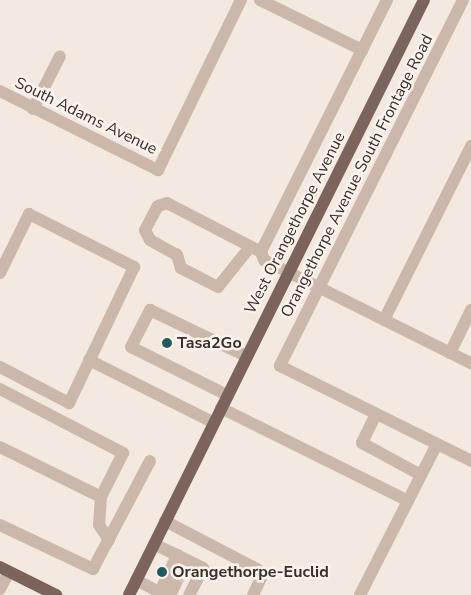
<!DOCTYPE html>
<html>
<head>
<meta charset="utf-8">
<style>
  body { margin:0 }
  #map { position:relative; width:471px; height:595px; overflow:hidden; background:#f3e9e0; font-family:"Nunito Sans",sans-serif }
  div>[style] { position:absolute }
  .minor-tunnel>* { height:12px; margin-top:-6px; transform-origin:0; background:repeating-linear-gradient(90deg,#cec4bc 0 12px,transparent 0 18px) }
  .minor>* { height:12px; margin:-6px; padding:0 6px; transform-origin:6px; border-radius:6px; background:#ccb8ab }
  .major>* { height:12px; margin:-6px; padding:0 6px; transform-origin:6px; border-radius:6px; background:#7c645c }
  .dots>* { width:14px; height:14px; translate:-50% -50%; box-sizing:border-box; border:2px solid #faf3ed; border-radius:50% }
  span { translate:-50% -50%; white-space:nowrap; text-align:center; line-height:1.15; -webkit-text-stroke:5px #faf3ed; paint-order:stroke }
  .street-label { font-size:16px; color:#3a2e2a }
  .poi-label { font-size:16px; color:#3a2e2a; font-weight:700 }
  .left { translate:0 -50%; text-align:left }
</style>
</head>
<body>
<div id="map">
  <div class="minor-tunnel">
    <i style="left:175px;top:585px;width:16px;rotate:-63deg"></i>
  </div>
  <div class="minor">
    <i style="left:260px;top:0;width:114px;rotate:26.1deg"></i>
    <i style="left:387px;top:0;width:282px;rotate:116.6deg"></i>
    <i style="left:261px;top:252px;width:9px;rotate:69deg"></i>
    <i style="left:264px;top:260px;width:231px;rotate:26.5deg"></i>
    <i style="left:463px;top:0;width:409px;rotate:116.6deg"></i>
    <i style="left:280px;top:366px;width:213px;rotate:26.4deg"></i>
    <i style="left:0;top:91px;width:177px;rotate:26.6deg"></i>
    <i style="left:158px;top:170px;width:189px;rotate:-64deg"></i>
    <i style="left:33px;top:109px;width:59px;rotate:-63deg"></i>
    <i style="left:250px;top:247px;width:51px;rotate:128.7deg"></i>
    <i style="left:218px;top:287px;width:42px;rotate:-152.8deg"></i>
    <i style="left:181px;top:268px;width:14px;rotate:-107deg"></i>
    <i style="left:177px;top:255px;width:31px;rotate:-151deg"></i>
    <i style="left:150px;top:240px;width:11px;rotate:-117deg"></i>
    <i style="left:145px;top:230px;width:27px;rotate:-62deg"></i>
    <i style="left:158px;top:206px;width:9px;rotate:-18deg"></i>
    <i style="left:167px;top:203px;width:106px;rotate:27.5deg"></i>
    <i style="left:0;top:273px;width:66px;rotate:-63.8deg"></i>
    <i style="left:29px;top:214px;width:118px;rotate:26.8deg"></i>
    <i style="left:134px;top:267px;width:151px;rotate:115.5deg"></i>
    <i style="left:69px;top:403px;width:78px;rotate:-152.4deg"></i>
    <i style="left:384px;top:320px;width:195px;rotate:-63.4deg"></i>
    <i style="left:450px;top:353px;width:48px;rotate:-64deg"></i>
    <i style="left:89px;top:360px;width:140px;rotate:26.7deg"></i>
    <i style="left:0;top:389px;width:139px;rotate:27.5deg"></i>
    <i style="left:123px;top:453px;width:49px;rotate:116.6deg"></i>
    <i style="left:101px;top:497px;width:113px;rotate:-153.7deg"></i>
    <i style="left:227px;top:395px;width:107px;rotate:-153.4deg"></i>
    <i style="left:131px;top:347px;width:42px;rotate:-62.8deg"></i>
    <i style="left:150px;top:310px;width:106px;rotate:25.6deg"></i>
    <i style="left:221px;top:408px;width:209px;rotate:26.4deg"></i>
    <i style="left:376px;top:414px;width:32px;rotate:116deg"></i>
    <i style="left:362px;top:443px;width:67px;rotate:28.5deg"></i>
    <i style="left:101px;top:497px;width:28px;rotate:94deg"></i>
    <i style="left:99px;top:525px;width:18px;rotate:56deg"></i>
    <i style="left:165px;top:521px;width:104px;rotate:27.6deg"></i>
    <i style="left:257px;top:569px;width:10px;rotate:66deg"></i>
    <i style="left:261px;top:578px;width:19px;rotate:115deg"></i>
    <i style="left:0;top:525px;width:103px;rotate:25.3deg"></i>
    <i style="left:93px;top:569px;width:122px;rotate:-62.2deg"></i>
    <i style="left:154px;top:544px;width:55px;rotate:26.1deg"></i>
    <i style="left:203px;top:568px;width:30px;rotate:117deg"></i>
    <i style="left:136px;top:580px;width:33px;rotate:27deg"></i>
    <i style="left:0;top:589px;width:19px;rotate:-62deg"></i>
    <i style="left:160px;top:592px;width:41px;rotate:-65.3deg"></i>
    <i style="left:170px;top:595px;width:11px;rotate:-63deg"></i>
    <i style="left:360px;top:595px;width:169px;rotate:-63deg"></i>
  </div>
  <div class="major">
    <i style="left:0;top:567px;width:63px;rotate:26.6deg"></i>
    <i style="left:129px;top:595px;width:664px;rotate:-63.63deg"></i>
  </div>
  <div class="dots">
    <i style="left:167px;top:343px;background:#1f5c5b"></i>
    <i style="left:162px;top:572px;background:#1f5c5b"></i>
  </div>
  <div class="street-label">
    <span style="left:86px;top:116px;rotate:26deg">South Adams Avenue</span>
    <span style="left:357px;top:176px;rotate:-63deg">Orangethorpe Avenue South Frontage Road</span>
    <span style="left:295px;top:223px;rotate:-63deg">West Orangethorpe Avenue</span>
  </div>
  <div class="poi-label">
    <span class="left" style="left:177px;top:343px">Tasa2Go</span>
    <span class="left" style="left:172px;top:572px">Orangethorpe-Euclid</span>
  </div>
</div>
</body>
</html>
